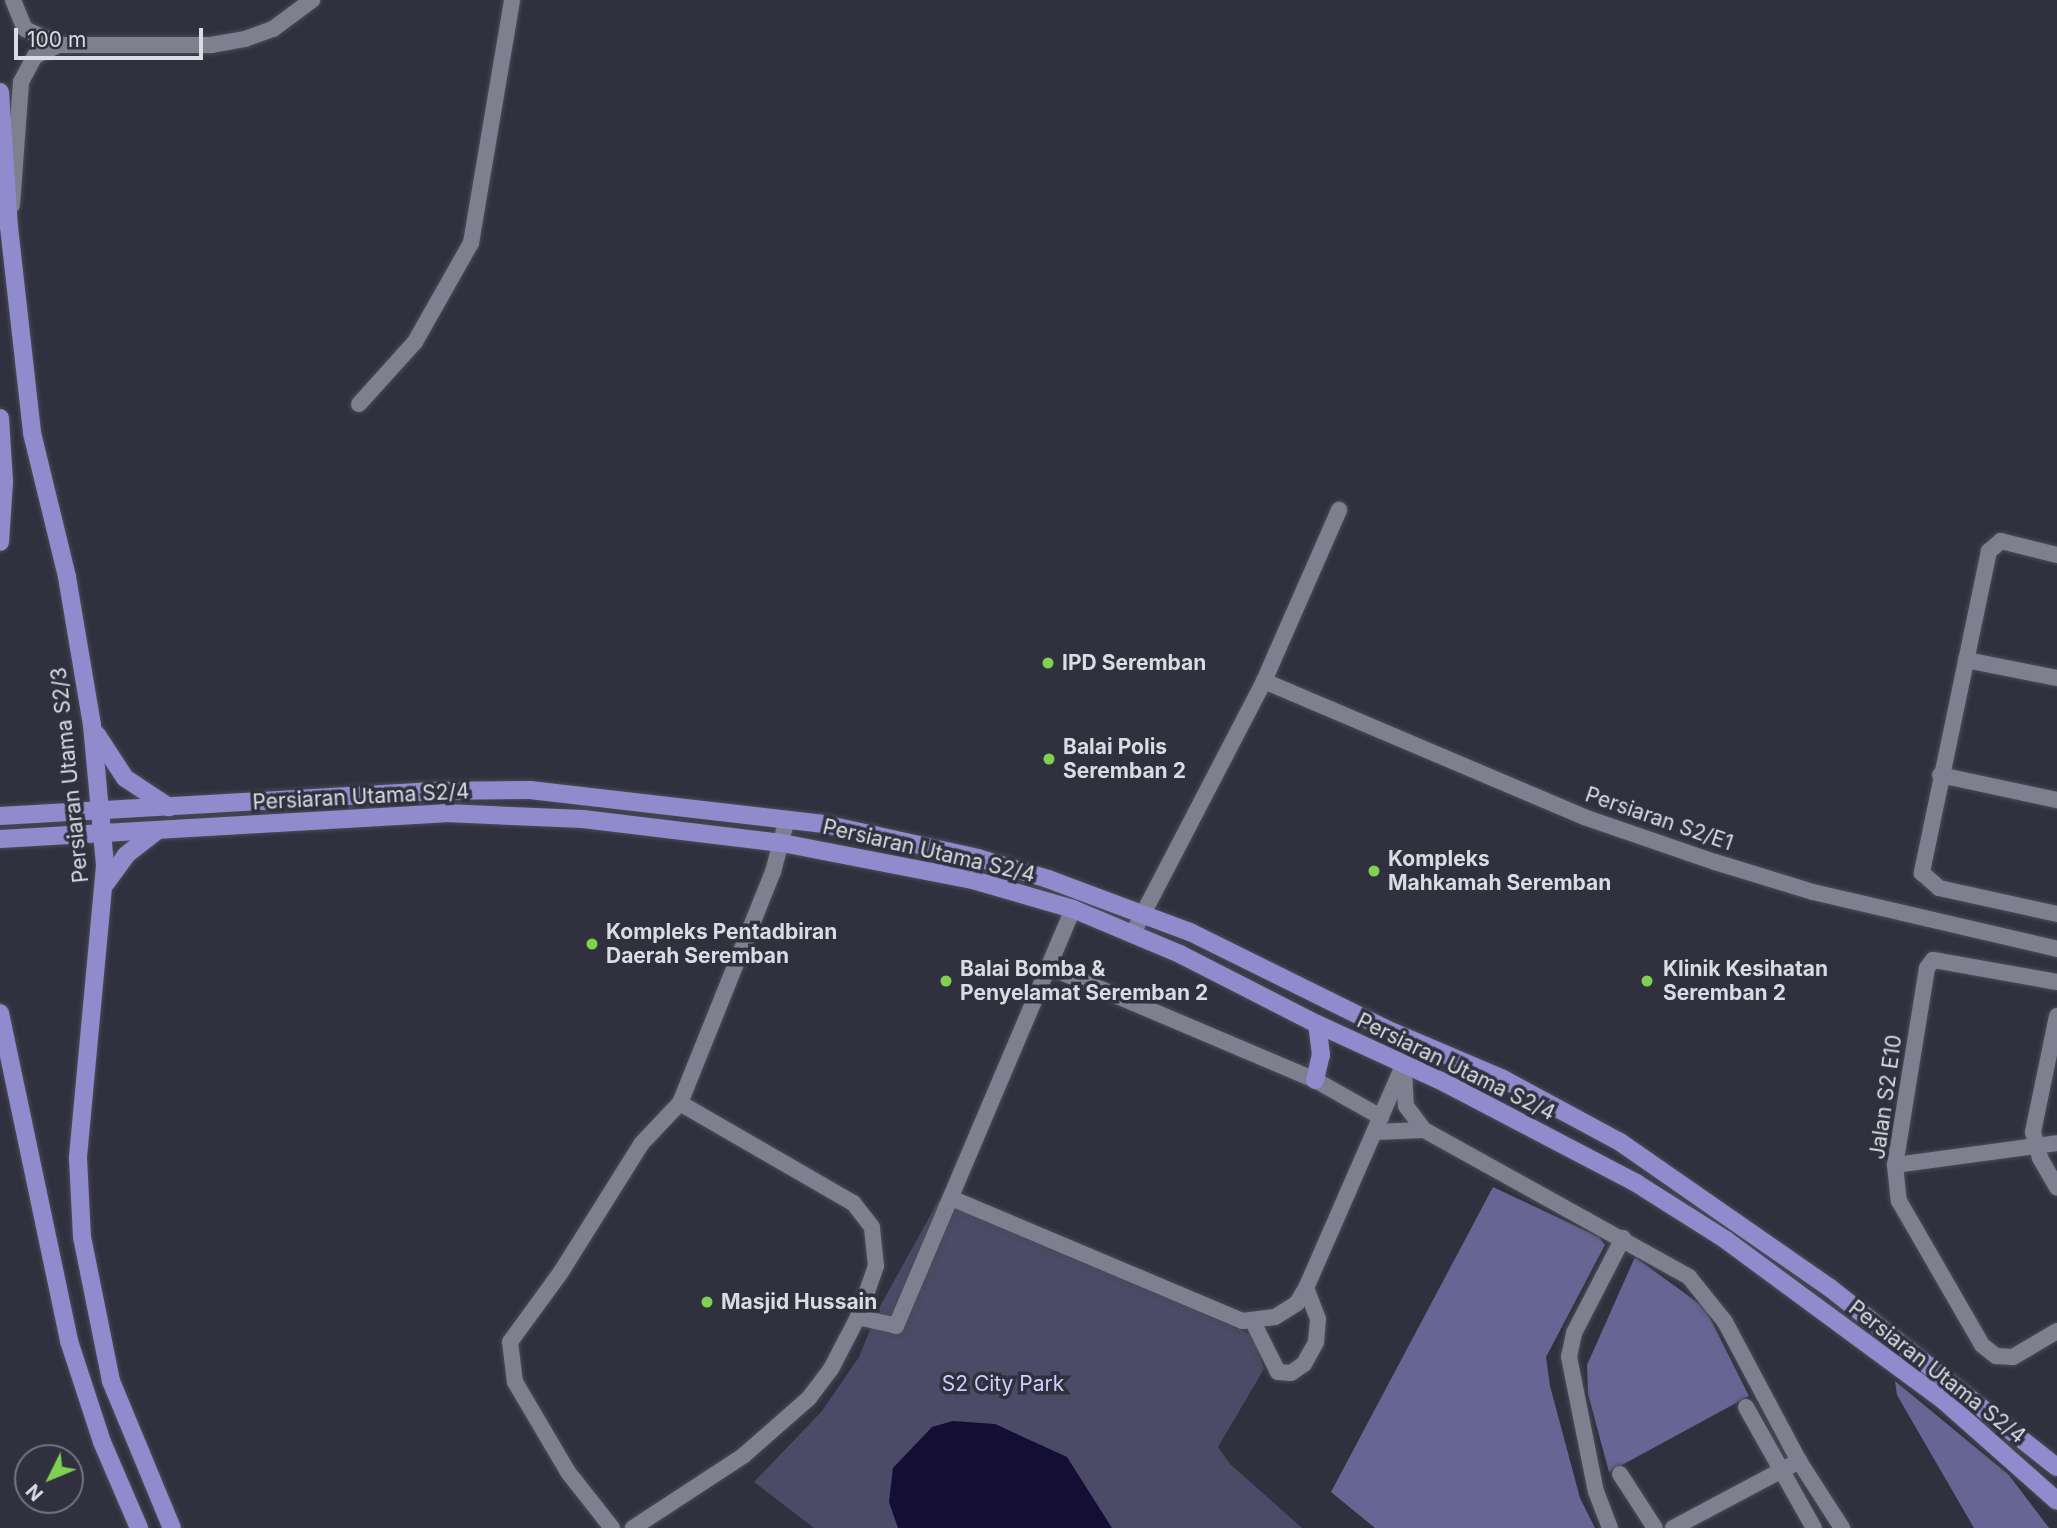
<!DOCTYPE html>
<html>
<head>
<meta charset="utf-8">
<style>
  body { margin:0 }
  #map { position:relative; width:2057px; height:1528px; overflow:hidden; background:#30303e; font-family:Inter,sans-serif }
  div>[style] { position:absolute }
  .green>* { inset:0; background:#4b4a67 }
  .forest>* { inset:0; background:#676594 }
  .water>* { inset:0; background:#140d34 }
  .roads { filter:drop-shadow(0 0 2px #4b4b57) drop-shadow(0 0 2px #4b4b57) }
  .minor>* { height:16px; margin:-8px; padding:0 8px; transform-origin:8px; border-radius:8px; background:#7f7f90 }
  .major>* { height:18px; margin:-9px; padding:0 9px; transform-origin:9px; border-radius:9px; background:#8f8bcd }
  .dots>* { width:19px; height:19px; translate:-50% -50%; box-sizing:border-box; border:4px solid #30303e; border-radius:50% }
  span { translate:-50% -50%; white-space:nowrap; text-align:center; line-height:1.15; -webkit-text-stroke:7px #30303e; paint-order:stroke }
  .poi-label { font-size:21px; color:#dbdbe4; font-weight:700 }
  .left { translate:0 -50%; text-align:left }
  .street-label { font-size:21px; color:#dbdbe4 }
  .park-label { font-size:21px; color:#cfcefb }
  .north { position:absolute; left:14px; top:1444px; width:70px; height:70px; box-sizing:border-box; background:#30303e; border:2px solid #747480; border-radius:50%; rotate:227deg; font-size:19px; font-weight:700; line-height:28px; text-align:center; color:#dbdbe4 }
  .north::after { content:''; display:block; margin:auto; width:24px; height:32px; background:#80d051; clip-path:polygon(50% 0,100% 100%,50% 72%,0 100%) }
  .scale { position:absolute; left:14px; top:28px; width:189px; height:32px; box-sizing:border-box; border:4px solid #dbdbe4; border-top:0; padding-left:9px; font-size:21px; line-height:24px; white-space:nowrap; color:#dbdbe4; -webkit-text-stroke:5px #30303e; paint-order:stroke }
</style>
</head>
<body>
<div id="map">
  <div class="green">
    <i style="clip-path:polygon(940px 1198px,1254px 1336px,1264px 1369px,1218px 1447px,1230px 1464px,1302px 1528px,814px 1528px,754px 1482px,822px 1411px,859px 1357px,878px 1310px)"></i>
  </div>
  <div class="forest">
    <i style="clip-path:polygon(1493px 1187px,1599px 1237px,1605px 1245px,1546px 1357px,1550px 1386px,1580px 1498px,1595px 1528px,1375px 1528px,1331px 1492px)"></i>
    <i style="clip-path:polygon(1635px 1257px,1705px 1308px,1749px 1396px,1609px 1472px,1588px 1394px,1587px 1365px)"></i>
    <i style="clip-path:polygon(1895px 1381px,2009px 1475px,2049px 1528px,1974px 1528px,1897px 1395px)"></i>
  </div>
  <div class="water">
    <i style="clip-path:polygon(953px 1421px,995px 1424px,1067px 1457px,1112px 1528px,898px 1528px,889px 1502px,893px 1468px,932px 1427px)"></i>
  </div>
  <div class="roads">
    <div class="minor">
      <i style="left:13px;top:0;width:31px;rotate:68deg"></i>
      <i style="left:25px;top:29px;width:38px;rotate:25deg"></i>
      <i style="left:12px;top:205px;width:123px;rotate:-85.8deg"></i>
      <i style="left:21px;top:82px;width:30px;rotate:-62deg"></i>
      <i style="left:35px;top:56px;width:26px;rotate:-25deg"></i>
      <i style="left:59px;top:45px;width:152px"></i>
      <i style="left:211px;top:45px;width:35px;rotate:-10deg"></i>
      <i style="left:245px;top:39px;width:30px;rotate:-20deg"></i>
      <i style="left:273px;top:29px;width:49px;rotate:-36.6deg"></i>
      <i style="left:359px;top:404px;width:84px;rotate:-47.9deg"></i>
      <i style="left:415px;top:342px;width:114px;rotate:-60.5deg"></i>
      <i style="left:471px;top:243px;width:246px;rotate:-80.4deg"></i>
      <i style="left:2057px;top:555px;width:58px;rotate:-166deg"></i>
      <i style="left:2001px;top:541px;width:16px;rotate:140deg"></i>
      <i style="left:1989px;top:551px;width:329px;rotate:101.8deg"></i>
      <i style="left:1922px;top:873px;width:23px;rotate:41deg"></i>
      <i style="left:1939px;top:888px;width:121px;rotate:12.4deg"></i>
      <i style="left:1966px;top:660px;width:93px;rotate:11.2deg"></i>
      <i style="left:1264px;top:681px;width:348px;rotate:23deg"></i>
      <i style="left:1584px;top:817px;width:139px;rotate:19deg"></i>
      <i style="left:1715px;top:862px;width:102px;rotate:17deg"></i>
      <i style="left:1813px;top:892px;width:251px;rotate:13.1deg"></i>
      <i style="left:1940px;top:775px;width:120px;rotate:12.1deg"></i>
      <i style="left:1133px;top:933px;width:284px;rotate:-62.5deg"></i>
      <i style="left:1264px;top:681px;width:187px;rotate:-66.3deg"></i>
      <i style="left:1049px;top:967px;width:289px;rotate:23deg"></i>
      <i style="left:1315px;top:1080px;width:76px;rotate:29.3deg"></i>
      <i style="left:2057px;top:982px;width:126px;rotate:-169.9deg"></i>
      <i style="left:1933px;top:960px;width:10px;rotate:127deg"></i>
      <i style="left:1927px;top:968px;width:200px;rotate:99.2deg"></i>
      <i style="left:1895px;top:1165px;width:36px;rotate:84deg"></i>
      <i style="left:1899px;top:1201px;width:166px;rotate:60deg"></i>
      <i style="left:1982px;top:1345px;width:18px;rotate:38deg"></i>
      <i style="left:1996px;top:1356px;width:17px;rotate:3deg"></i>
      <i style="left:2013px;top:1357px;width:51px;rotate:-30.6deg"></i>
      <i style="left:2057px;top:1016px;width:118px;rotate:101.7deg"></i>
      <i style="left:2033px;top:1132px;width:27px;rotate:75deg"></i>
      <i style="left:2040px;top:1158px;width:34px;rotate:60deg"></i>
      <i style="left:1404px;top:1070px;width:36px;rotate:87deg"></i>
      <i style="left:1406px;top:1106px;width:30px;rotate:53deg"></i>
      <i style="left:1375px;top:1132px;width:49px;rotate:-2.3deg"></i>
      <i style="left:1424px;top:1130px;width:303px;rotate:29deg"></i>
      <i style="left:1689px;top:1277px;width:58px;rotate:51.3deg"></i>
      <i style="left:1725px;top:1322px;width:157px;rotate:62deg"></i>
      <i style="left:1799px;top:1461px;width:80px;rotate:57.3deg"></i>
      <i style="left:1895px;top:1165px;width:163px;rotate:-7.7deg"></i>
      <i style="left:951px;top:1198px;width:316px;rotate:22.9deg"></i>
      <i style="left:1242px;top:1321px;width:33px;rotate:-7deg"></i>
      <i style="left:1275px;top:1317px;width:26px;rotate:-32deg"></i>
      <i style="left:1297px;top:1303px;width:17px;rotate:-59deg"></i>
      <i style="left:1306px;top:1288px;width:244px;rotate:-66.4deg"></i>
      <i style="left:858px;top:1317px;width:39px;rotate:13deg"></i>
      <i style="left:896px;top:1326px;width:453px;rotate:-67deg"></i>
      <i style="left:1253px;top:1322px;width:56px;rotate:63.4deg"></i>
      <i style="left:1278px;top:1372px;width:13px;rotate:4deg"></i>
      <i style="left:1291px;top:1373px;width:16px;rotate:-35deg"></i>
      <i style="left:1304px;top:1364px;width:25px;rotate:-61deg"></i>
      <i style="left:1316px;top:1342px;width:23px;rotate:-85deg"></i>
      <i style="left:1318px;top:1319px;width:33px;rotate:-111deg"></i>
      <i style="left:1746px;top:1407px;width:139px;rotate:60.7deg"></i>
      <i style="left:1620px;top:1474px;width:64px;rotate:57.1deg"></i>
      <i style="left:612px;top:1528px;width:71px;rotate:-128.2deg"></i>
      <i style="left:568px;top:1472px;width:104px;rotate:-120.5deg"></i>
      <i style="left:515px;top:1382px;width:40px;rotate:-97.1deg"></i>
      <i style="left:510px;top:1342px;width:87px;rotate:-53.9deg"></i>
      <i style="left:561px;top:1272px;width:152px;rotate:-57.9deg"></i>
      <i style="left:642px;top:1143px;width:55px;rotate:-46.5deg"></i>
      <i style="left:633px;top:1528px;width:131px;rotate:-33.2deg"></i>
      <i style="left:743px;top:1456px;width:88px;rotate:-41.3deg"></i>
      <i style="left:809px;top:1398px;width:36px;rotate:-53deg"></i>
      <i style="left:831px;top:1369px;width:59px;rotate:-62.6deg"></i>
      <i style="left:858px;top:1317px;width:54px;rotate:-70.6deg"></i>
      <i style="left:876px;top:1266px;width:39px;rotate:-96deg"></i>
      <i style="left:872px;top:1227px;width:31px;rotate:-128deg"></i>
      <i style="left:853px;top:1203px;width:200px;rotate:-150deg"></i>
      <i style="left:680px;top:1103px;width:249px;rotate:-68.1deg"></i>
      <i style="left:773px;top:872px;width:55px;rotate:-75.2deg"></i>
      <i style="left:1610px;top:1528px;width:39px;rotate:-111deg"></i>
      <i style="left:1596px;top:1492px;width:138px;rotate:-101.3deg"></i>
      <i style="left:1569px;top:1357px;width:25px;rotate:-78deg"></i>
      <i style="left:1574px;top:1333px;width:107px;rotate:-62.7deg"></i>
      <i style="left:1673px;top:1528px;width:143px;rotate:-28deg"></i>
    </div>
    <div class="major">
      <i style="left:0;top:92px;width:135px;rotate:86.2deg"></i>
      <i style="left:9px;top:227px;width:207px;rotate:83.6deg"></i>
      <i style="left:32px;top:433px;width:148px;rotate:76.3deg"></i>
      <i style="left:67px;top:577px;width:150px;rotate:80.4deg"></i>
      <i style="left:92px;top:725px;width:142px;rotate:84.7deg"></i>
      <i style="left:105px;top:866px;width:293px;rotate:95.3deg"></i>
      <i style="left:78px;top:1158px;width:79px;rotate:87.1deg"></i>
      <i style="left:82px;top:1237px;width:147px;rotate:78.6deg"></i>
      <i style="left:111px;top:1381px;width:159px;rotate:67.5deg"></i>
      <i style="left:0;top:418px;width:64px;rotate:86.4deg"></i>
      <i style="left:4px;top:482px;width:60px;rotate:93.8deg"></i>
      <i style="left:97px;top:735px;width:51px;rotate:56.9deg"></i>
      <i style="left:125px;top:778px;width:53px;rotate:33.4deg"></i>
      <i style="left:0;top:816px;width:431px;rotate:-3.3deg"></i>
      <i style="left:430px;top:791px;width:100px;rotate:-0.6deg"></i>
      <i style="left:530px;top:790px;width:296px;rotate:6.6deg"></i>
      <i style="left:824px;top:824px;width:158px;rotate:12.4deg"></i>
      <i style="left:978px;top:858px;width:73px;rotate:16.7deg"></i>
      <i style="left:1048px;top:879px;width:152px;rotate:20.5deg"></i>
      <i style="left:1190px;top:932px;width:219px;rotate:26.3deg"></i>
      <i style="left:1386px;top:1029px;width:127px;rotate:23.1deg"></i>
      <i style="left:1503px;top:1079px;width:133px;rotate:28.3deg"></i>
      <i style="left:1620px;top:1142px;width:256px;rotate:34.8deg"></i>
      <i style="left:1830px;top:1288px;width:289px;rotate:38.3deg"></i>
      <i style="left:0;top:839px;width:446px;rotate:-3.3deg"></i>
      <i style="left:445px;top:813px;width:138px;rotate:2.5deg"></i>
      <i style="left:583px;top:819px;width:200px;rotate:6.9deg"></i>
      <i style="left:782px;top:843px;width:195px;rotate:11deg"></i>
      <i style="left:973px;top:880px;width:104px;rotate:16.2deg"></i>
      <i style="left:1073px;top:909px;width:116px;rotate:22.8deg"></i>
      <i style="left:1180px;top:954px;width:154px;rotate:27.1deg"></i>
      <i style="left:1317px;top:1024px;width:141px;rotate:24.7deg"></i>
      <i style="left:1445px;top:1083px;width:216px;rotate:27.6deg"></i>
      <i style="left:1636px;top:1183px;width:107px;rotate:32.3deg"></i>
      <i style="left:1726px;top:1240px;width:270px;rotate:36.4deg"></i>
      <i style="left:1943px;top:1400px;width:152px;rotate:41.5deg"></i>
      <i style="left:106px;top:883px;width:34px;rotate:-54deg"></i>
      <i style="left:126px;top:855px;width:37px;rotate:-38deg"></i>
      <i style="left:0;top:1013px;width:335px;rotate:78.1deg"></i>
      <i style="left:69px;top:1341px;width:106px;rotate:71.9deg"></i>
      <i style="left:102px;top:1442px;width:94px;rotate:66.7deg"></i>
      <i style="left:1315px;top:1080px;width:26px;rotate:-77deg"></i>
      <i style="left:1321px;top:1055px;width:31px;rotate:-97deg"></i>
    </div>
  </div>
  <div class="dots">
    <i style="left:1048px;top:663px;background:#80d051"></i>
    <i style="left:1049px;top:759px;background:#80d051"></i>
    <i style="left:1374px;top:871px;background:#80d051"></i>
    <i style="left:592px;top:944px;background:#80d051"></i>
    <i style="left:946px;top:981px;background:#80d051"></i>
    <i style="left:1647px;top:981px;background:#80d051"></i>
    <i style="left:707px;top:1302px;background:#80d051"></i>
  </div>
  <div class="poi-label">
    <span class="left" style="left:1062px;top:663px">IPD Seremban</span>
    <span class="left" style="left:1063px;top:759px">Balai Polis<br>Seremban 2</span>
    <span class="left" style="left:1388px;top:871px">Kompleks<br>Mahkamah Seremban</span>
    <span class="left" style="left:606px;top:944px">Kompleks Pentadbiran<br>Daerah Seremban</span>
    <span class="left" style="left:960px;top:981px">Balai Bomba &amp;<br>Penyelamat Seremban 2</span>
    <span class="left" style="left:1663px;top:981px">Klinik Kesihatan<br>Seremban 2</span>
    <span class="left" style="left:721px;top:1302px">Masjid Hussain</span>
  </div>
  <div class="street-label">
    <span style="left:70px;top:775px;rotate:-96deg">Persiaran Utama S2/3</span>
    <span style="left:361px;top:797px;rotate:-3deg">Persiaran Utama S2/4</span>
    <span style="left:1659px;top:819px;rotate:19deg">Persiaran S2/E1</span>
    <span style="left:929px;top:851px;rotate:13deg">Persiaran Utama S2/4</span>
    <span style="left:1456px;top:1067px;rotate:26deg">Persiaran Utama S2/4</span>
    <span style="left:1886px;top:1097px;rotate:-82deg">Jalan S2 E10</span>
    <span style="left:1937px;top:1372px;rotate:38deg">Persiaran Utama S2/4</span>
  </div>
  <div class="park-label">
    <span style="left:1003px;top:1384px">S2 City Park</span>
  </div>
  <div class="north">N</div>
  <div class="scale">100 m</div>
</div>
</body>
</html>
